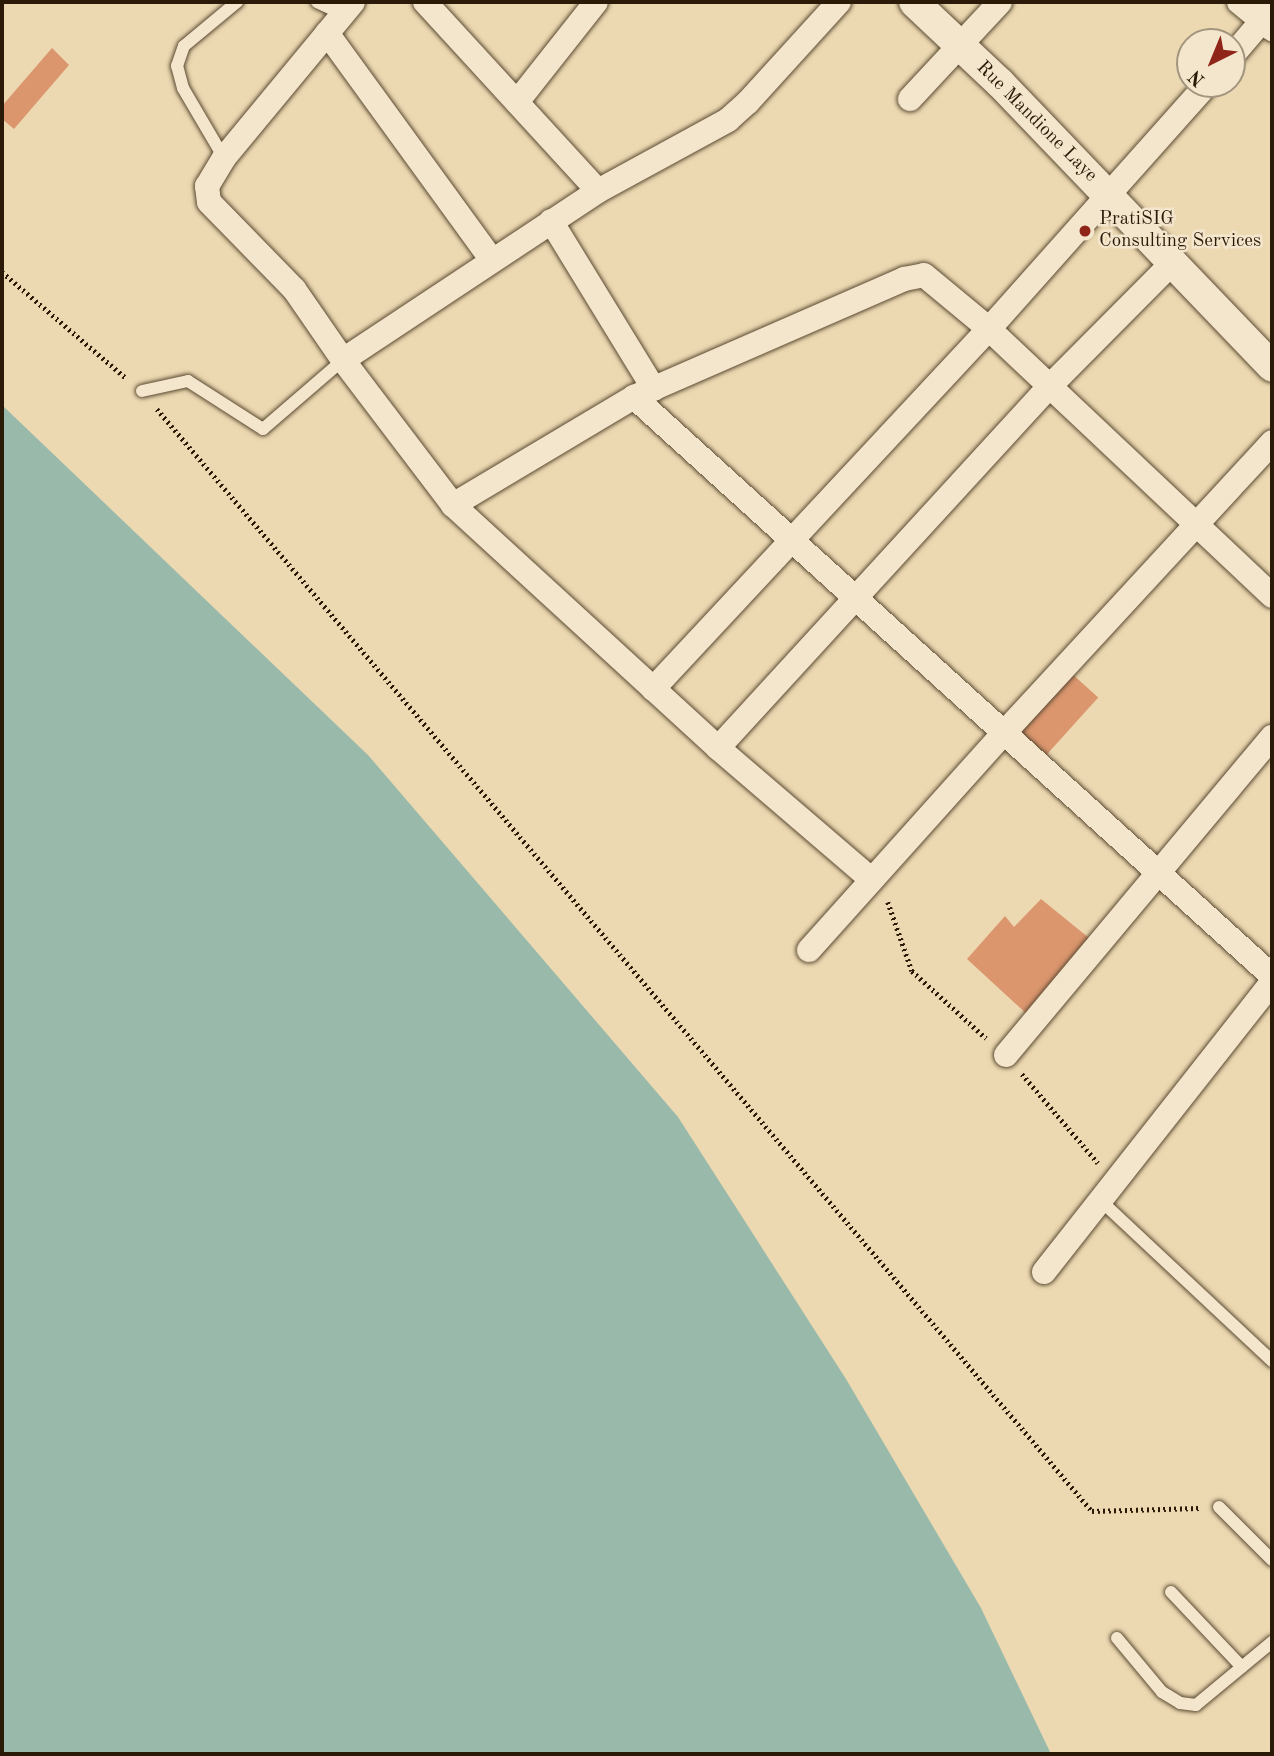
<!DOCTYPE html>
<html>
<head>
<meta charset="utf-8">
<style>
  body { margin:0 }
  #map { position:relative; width:1274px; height:1756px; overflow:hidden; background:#ecd9b2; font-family:"Old Standard TT",serif }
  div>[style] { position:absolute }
  .water>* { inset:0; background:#99baaa }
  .building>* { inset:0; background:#db966e; transform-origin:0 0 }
  .path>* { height:4.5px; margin-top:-2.25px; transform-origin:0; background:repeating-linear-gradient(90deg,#2c1a08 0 2px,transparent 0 5.5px) }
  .roads { filter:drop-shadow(0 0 2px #5c4a32) drop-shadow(0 0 2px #5c4a32) }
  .service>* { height:12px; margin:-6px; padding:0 6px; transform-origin:6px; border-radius:6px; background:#f3e6cd }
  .minor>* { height:24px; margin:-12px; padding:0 12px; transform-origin:12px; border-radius:12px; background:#f3e6cd }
  .tertiary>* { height:30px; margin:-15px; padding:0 15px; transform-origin:15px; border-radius:15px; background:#f3e6cd }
  .dots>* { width:19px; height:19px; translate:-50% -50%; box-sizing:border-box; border:4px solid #f3e6cd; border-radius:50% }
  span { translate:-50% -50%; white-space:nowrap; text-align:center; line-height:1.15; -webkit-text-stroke:5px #f3e6cd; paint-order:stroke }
  .street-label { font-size:19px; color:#2c1a08 }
  .poi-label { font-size:19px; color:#2c1a08 }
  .left { translate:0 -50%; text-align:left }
  .frame { position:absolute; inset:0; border:4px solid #2c1a08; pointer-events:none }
  .north { position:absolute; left:1176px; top:28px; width:70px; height:70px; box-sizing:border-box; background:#f3e6cd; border:2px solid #a3947e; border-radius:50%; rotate:223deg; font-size:19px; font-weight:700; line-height:28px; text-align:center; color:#2c1a08 }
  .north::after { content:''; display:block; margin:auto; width:24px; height:32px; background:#8f2418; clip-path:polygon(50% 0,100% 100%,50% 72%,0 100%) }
</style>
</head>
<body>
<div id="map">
  <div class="water">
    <i style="clip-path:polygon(2px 405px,368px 755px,678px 1117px,846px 1379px,981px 1608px,1051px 1754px,2px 1754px)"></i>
  </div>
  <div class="building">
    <i style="clip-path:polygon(52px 48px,69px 65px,14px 129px,2px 119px,2px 106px)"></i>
    <i style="left:1070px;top:672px;width:38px;height:87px;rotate:42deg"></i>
    <i style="clip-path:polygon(1041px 899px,1094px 942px,1030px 1017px,967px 959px,1005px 916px,1014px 927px)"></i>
  </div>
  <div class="path">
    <i style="left:2px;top:272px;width:163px;rotate:40.5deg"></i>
    <i style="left:157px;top:409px;width:1445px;rotate:49.69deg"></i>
    <i style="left:1092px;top:1511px;width:107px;rotate:-1.6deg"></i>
    <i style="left:888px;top:902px;width:73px;rotate:70.8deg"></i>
    <i style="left:912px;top:971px;width:100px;rotate:42.2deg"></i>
    <i style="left:1022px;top:1074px;width:117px;rotate:49.5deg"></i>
  </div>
  <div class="roads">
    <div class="service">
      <i style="left:317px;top:2px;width:29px;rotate:25deg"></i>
      <i style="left:224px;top:158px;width:81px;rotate:-120.4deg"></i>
      <i style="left:183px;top:88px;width:23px;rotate:-105deg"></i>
      <i style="left:177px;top:66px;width:21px;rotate:-71deg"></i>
      <i style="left:184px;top:46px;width:69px;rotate:-39.7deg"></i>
      <i style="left:142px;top:391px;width:47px;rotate:-12.3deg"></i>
      <i style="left:188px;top:381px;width:89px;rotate:32.6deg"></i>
      <i style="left:263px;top:429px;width:106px;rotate:-40.8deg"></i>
      <i style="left:1100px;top:1200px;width:236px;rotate:43.1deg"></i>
      <i style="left:1219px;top:1507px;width:75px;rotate:45deg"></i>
      <i style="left:1171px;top:1592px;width:103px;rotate:46.6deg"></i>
      <i style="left:1117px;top:1638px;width:70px;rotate:50.2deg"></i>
      <i style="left:1162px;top:1692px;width:21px;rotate:31deg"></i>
      <i style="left:1180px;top:1703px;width:16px;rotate:7deg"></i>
      <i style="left:1196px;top:1705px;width:99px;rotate:-39.7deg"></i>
    </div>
    <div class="minor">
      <i style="left:353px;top:2px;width:202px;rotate:129.6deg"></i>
      <i style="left:224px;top:158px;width:33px;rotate:121deg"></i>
      <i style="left:207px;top:186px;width:16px;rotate:83deg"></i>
      <i style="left:209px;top:202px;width:122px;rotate:45.7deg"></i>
      <i style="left:294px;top:289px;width:86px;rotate:55.4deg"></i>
      <i style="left:343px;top:360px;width:182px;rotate:52.8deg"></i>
      <i style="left:453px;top:505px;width:360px;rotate:42.5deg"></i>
      <i style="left:718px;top:748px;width:201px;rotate:40.6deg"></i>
      <i style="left:425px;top:2px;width:256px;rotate:47.5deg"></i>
      <i style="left:1239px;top:2px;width:43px;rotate:39.3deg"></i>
      <i style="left:327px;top:33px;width:281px;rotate:54deg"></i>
      <i style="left:1232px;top:56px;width:62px;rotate:-49.6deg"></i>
      <i style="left:910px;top:99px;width:132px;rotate:-47.1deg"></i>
      <i style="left:517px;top:102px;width:127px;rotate:-51.7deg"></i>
      <i style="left:551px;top:221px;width:197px;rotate:58.5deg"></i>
      <i style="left:343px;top:360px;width:306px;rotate:-33.5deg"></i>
      <i style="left:598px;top:191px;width:148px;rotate:-28.6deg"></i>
      <i style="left:728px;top:120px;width:27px;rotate:-42deg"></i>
      <i style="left:748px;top:102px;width:135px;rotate:-47.7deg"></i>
      <i style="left:634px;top:397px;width:862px;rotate:42.22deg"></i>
      <i style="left:453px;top:505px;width:211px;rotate:-30.8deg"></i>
      <i style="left:634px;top:397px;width:295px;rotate:-23.6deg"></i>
      <i style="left:904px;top:279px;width:20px;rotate:-11deg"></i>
      <i style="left:924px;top:275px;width:85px;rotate:39.7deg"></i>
      <i style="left:989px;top:329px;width:389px;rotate:43.3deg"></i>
      <i style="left:653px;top:689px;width:492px;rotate:-47deg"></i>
      <i style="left:989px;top:329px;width:328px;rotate:-48.3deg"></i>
      <i style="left:718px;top:748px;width:490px;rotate:-47.5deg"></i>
      <i style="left:1049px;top:387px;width:176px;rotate:-45.2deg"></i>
      <i style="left:809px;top:950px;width:290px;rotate:-48.1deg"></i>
      <i style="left:1003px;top:734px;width:397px;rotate:-47.3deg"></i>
      <i style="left:1006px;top:1055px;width:415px;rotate:-50.1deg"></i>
      <i style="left:1044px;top:1272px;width:369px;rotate:-51.8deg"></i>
    </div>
    <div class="tertiary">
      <i style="left:914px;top:2px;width:118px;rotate:43.3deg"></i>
      <i style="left:1000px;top:83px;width:393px;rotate:46.2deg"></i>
    </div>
  </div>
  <div class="dots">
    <i style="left:1085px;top:231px;background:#8f2418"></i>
  </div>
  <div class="street-label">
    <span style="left:1036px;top:122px;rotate:45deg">Rue Mandione Laye</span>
  </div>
  <div class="poi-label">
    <span class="left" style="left:1099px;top:231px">PratiSIG<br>Consulting Services</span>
  </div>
  <div class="frame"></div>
  <div class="north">N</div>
</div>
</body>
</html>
